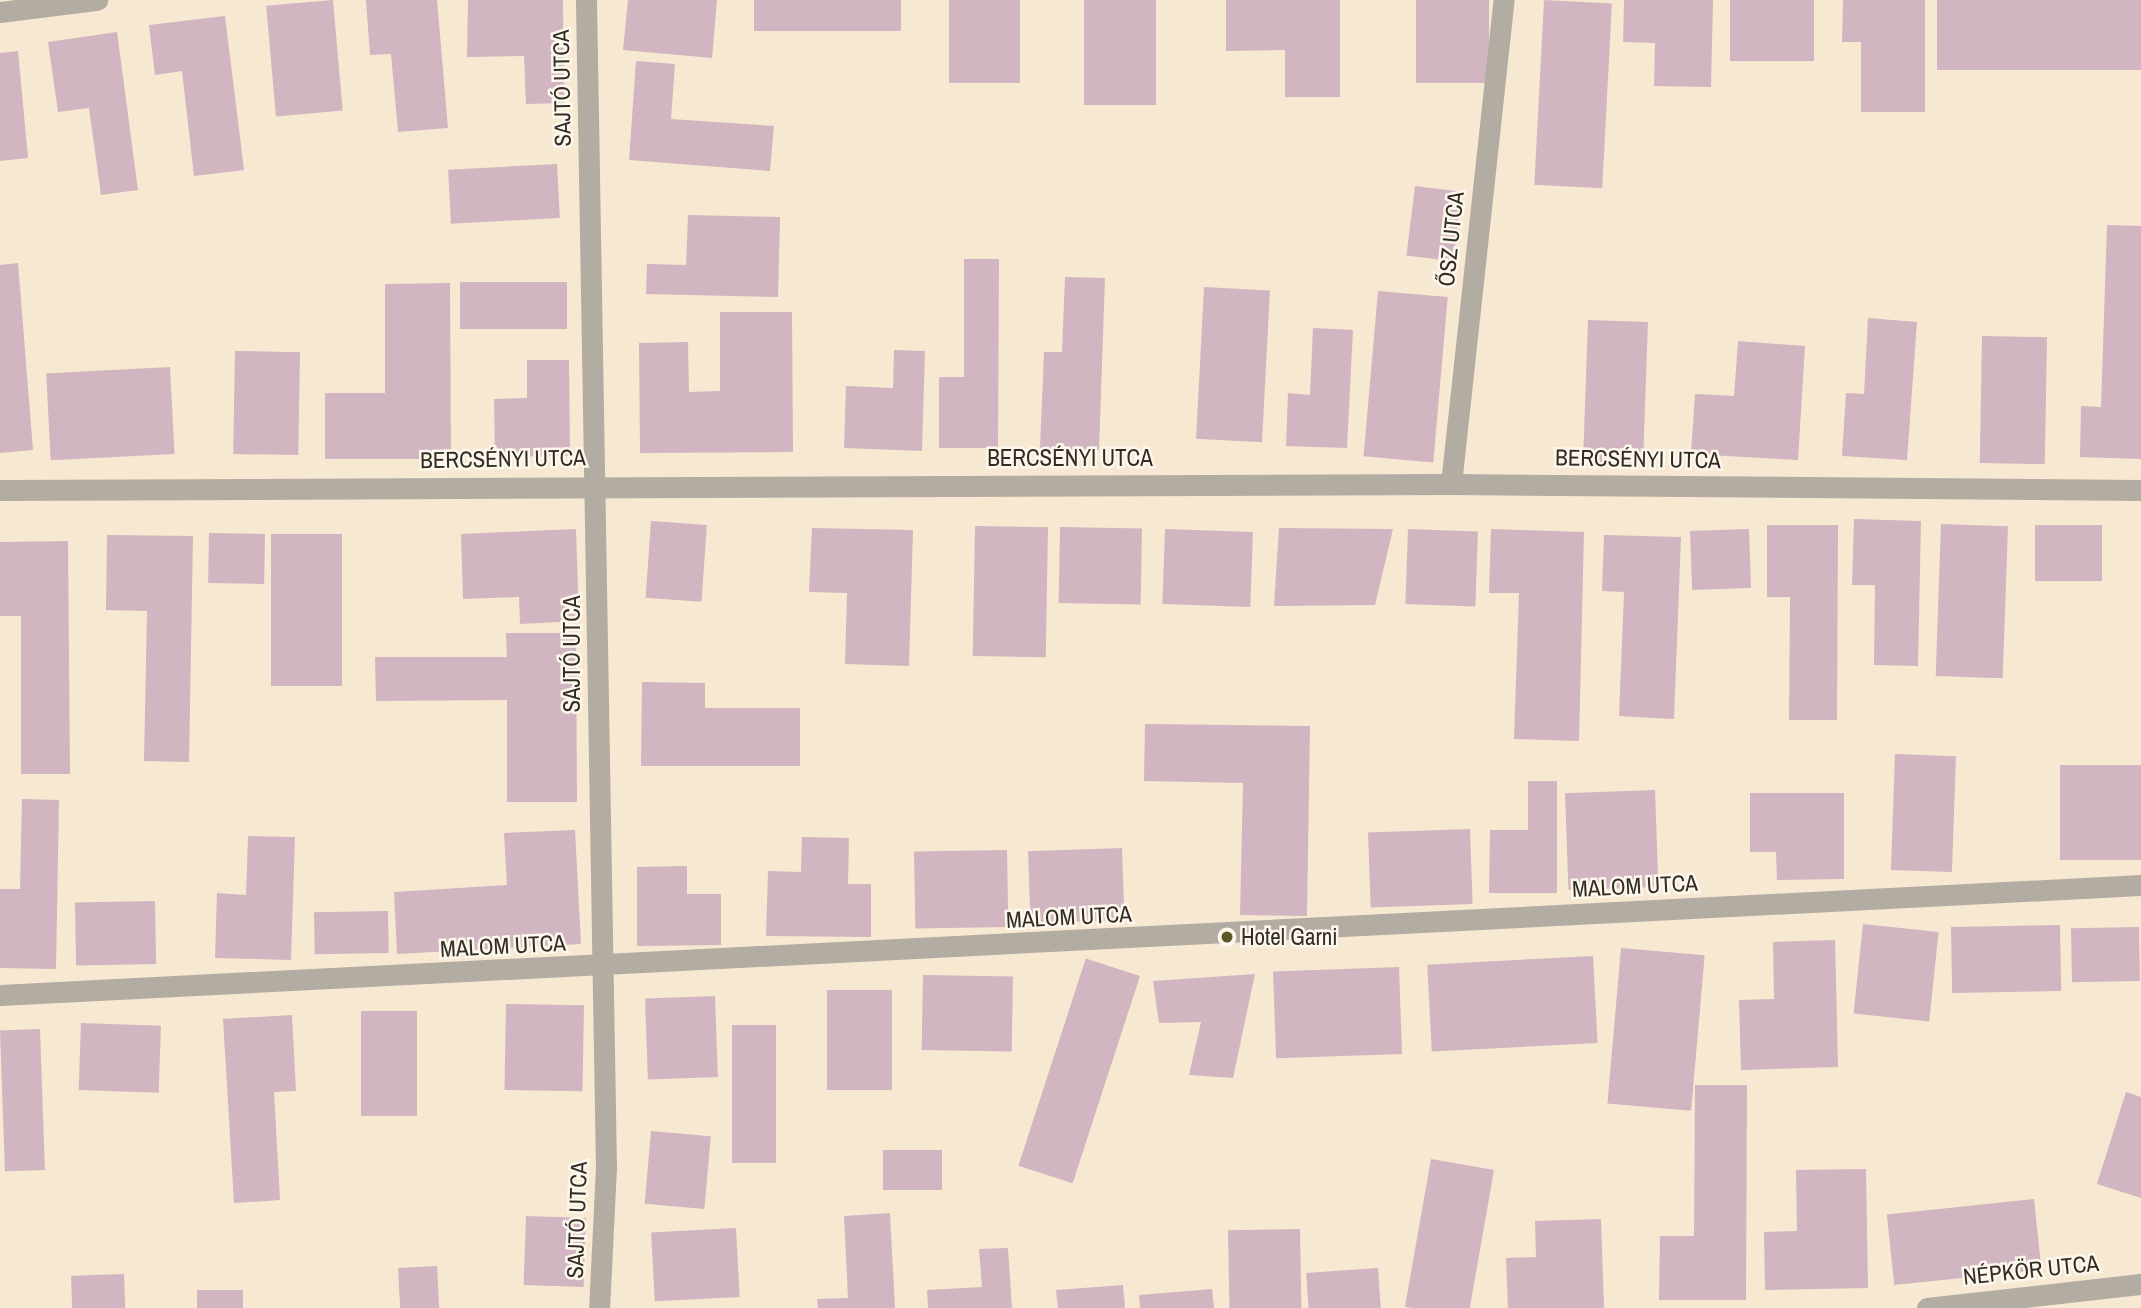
<!DOCTYPE html>
<html>
<head>
<meta charset="utf-8">
<style>
  body { margin:0 }
  #map { position:relative; width:2141px; height:1308px; overflow:hidden; background:#f7e8d1; font-family:"Archivo Narrow",sans-serif }
  div>[style] { position:absolute }
  .building>* { inset:0; background:#d1b5c0; transform-origin:0 0 }
  .street>* { height:21px; margin:-10.5px; padding:0 10.5px; transform-origin:10.5px; border-radius:10.5px; background:#b3aca3 }
  .dots>* { width:19px; height:19px; translate:-50% -50%; box-sizing:border-box; border:4px solid #fdf7ed; border-radius:50% }
  span { translate:-50% -50%; white-space:nowrap; text-align:center; line-height:1.15; -webkit-text-stroke:5px #fdf7ed; paint-order:stroke }
  .street-label { font-size:23px; color:#322d24 }
  .poi-label { font-size:23px; color:#322d24 }
  .left { translate:0 -50%; text-align:left }
</style>
</head>
<body>
<div id="map">
  <div class="building">
    <i style="left:333px;top:0;width:111px;height:67px;rotate:85deg"></i>
    <i style="clip-path:polygon(366px 0,437px 0,448px 128px,398px 132px,391px 54px,370px 55px)"></i>
    <i style="clip-path:polygon(468px 0,563px 0,564px 103px,526px 104px,524px 56px,467px 57px)"></i>
    <i style="clip-path:polygon(628px 0,717px 0,712px 58px,623px 50px)"></i>
    <i style="left:754px;top:0;width:147px;height:31px"></i>
    <i style="left:949px;top:0;width:71px;height:83px"></i>
    <i style="left:1084px;top:0;width:72px;height:105px"></i>
    <i style="clip-path:polygon(1226px 0,1340px 0,1340px 97px,1285px 97px,1285px 50px,1226px 51px)"></i>
    <i style="left:1416px;top:0;width:73px;height:83px"></i>
    <i style="left:1544px;top:0;width:68px;height:185px;rotate:3deg"></i>
    <i style="clip-path:polygon(1624px 0,1713px 0,1711px 87px,1654px 86px,1655px 43px,1623px 42px)"></i>
    <i style="left:1730px;top:0;width:84px;height:61px"></i>
    <i style="clip-path:polygon(1843px 0,1925px 0,1925px 112px,1861px 112px,1861px 42px,1842px 42px)"></i>
    <i style="left:1937px;top:0;width:204px;height:70px"></i>
    <i style="clip-path:polygon(225px 16px,244px 170px,194px 176px,182px 71px,155px 75px,149px 25px)"></i>
    <i style="clip-path:polygon(117px 32px,138px 190px,101px 195px,89px 108px,58px 112px,48px 42px)"></i>
    <i style="clip-path:polygon(18px 51px,28px 158px,0 161px,0 53px)"></i>
    <i style="clip-path:polygon(636px 61px,675px 64px,671px 119px,774px 126px,770px 171px,629px 160px)"></i>
    <i style="left:557px;top:164px;width:54px;height:109px;rotate:87deg"></i>
    <i style="left:1415px;top:186px;width:47px;height:70px;rotate:7deg"></i>
    <i style="clip-path:polygon(688px 215px,780px 217px,778px 297px,646px 294px,647px 264px,686px 265px)"></i>
    <i style="clip-path:polygon(2107px 225px,2141px 226px,2141px 459px,2080px 457px,2081px 406px,2101px 407px)"></i>
    <i style="clip-path:polygon(964px 259px,999px 259px,998px 448px,939px 448px,939px 377px,964px 377px)"></i>
    <i style="clip-path:polygon(18px 263px,33px 450px,0 453px,0 265px)"></i>
    <i style="clip-path:polygon(1065px 277px,1105px 278px,1099px 450px,1040px 448px,1044px 352px,1062px 352px)"></i>
    <i style="left:567px;top:282px;width:47px;height:107px;rotate:90deg"></i>
    <i style="clip-path:polygon(450px 283px,451px 459px,325px 459px,325px 393px,385px 393px,385px 284px)"></i>
    <i style="left:1204px;top:287px;width:66px;height:152px;rotate:3deg"></i>
    <i style="left:1378px;top:291px;width:70px;height:166px;rotate:5deg"></i>
    <i style="clip-path:polygon(720px 312px,792px 312px,793px 452px,640px 453px,639px 343px,688px 342px,689px 392px,720px 391px)"></i>
    <i style="clip-path:polygon(1868px 318px,1917px 322px,1907px 460px,1842px 456px,1846px 393px,1864px 394px)"></i>
    <i style="left:1588px;top:320px;width:60px;height:142px;rotate:2deg"></i>
    <i style="clip-path:polygon(1313px 328px,1353px 330px,1347px 448px,1286px 446px,1288px 393px,1310px 395px)"></i>
    <i style="left:1982px;top:336px;width:65px;height:127px;rotate:1deg"></i>
    <i style="clip-path:polygon(1738px 341px,1805px 346px,1798px 460px,1691px 454px,1695px 394px,1734px 396px)"></i>
    <i style="clip-path:polygon(894px 350px,925px 351px,922px 451px,844px 448px,846px 386px,893px 388px)"></i>
    <i style="left:235px;top:351px;width:65px;height:103px;rotate:1deg"></i>
    <i style="clip-path:polygon(527px 360px,569px 360px,570px 456px,495px 457px,494px 399px,527px 398px)"></i>
    <i style="left:170px;top:367px;width:87px;height:124px;rotate:87deg"></i>
    <i style="clip-path:polygon(1854px 519px,1921px 521px,1918px 666px,1874px 665px,1875px 585px,1852px 585px)"></i>
    <i style="left:651px;top:521px;width:56px;height:77px;rotate:4deg"></i>
    <i style="left:1941px;top:524px;width:67px;height:152px;rotate:2deg"></i>
    <i style="clip-path:polygon(1767px 525px,1838px 525px,1837px 720px,1789px 720px,1790px 597px,1767px 597px)"></i>
    <i style="left:2035px;top:525px;width:67px;height:56px"></i>
    <i style="left:975px;top:526px;width:73px;height:130px;rotate:1deg"></i>
    <i style="left:1060px;top:527px;width:82px;height:76px;rotate:1deg"></i>
    <i style="clip-path:polygon(812px 528px,913px 530px,909px 666px,845px 664px,847px 593px,809px 592px)"></i>
    <i style="clip-path:polygon(1279px 528px,1393px 529px,1375px 605px,1274px 606px)"></i>
    <i style="clip-path:polygon(576px 529px,579px 621px,520px 624px,519px 597px,463px 599px,461px 534px)"></i>
    <i style="left:1165px;top:529px;width:88px;height:75px;rotate:2deg"></i>
    <i style="left:1408px;top:529px;width:70px;height:75px;rotate:2deg"></i>
    <i style="clip-path:polygon(1491px 529px,1584px 532px,1579px 741px,1514px 739px,1519px 593px,1489px 593px)"></i>
    <i style="left:1749px;top:529px;width:59px;height:59px;rotate:88deg"></i>
    <i style="left:209px;top:533px;width:56px;height:50px;rotate:1deg"></i>
    <i style="left:271px;top:534px;width:71px;height:152px"></i>
    <i style="clip-path:polygon(107px 535px,193px 536px,189px 762px,144px 761px,147px 611px,106px 610px)"></i>
    <i style="clip-path:polygon(1604px 535px,1681px 537px,1674px 719px,1619px 716px,1624px 592px,1602px 591px)"></i>
    <i style="clip-path:polygon(68px 541px,70px 774px,21px 774px,21px 616px,0 616px,0 542px)"></i>
    <i style="clip-path:polygon(506px 633px,576px 633px,577px 802px,507px 802px,507px 700px,376px 701px,375px 657px,507px 657px)"></i>
    <i style="clip-path:polygon(642px 682px,705px 683px,705px 708px,800px 708px,800px 766px,641px 766px)"></i>
    <i style="clip-path:polygon(1145px 724px,1310px 726px,1307px 916px,1240px 915px,1243px 783px,1144px 781px)"></i>
    <i style="left:1895px;top:754px;width:61px;height:116px;rotate:2deg"></i>
    <i style="left:2141px;top:765px;width:95px;height:81px;rotate:90deg"></i>
    <i style="clip-path:polygon(1528px 781px,1557px 781px,1557px 893px,1489px 893px,1490px 830px,1528px 830px)"></i>
    <i style="left:1655px;top:790px;width:97px;height:90px;rotate:88deg"></i>
    <i style="clip-path:polygon(1750px 793px,1844px 793px,1844px 879px,1777px 880px,1776px 852px,1750px 852px)"></i>
    <i style="clip-path:polygon(22px 799px,59px 800px,56px 969px,0 968px,0 889px,20px 889px)"></i>
    <i style="left:1470px;top:829px;width:75px;height:102px;rotate:88deg"></i>
    <i style="clip-path:polygon(575px 830px,581px 944px,397px 954px,394px 892px,507px 885px,504px 833px)"></i>
    <i style="clip-path:polygon(248px 836px,295px 837px,291px 960px,215px 958px,217px 893px,246px 895px)"></i>
    <i style="clip-path:polygon(802px 837px,849px 838px,848px 884px,871px 884px,871px 937px,766px 936px,768px 871px,801px 872px)"></i>
    <i style="left:1122px;top:848px;width:72px;height:94px;rotate:88deg"></i>
    <i style="left:1007px;top:850px;width:77px;height:93px;rotate:89deg"></i>
    <i style="clip-path:polygon(687px 866px,687px 894px,721px 894px,721px 945px,637px 946px,637px 867px)"></i>
    <i style="left:155px;top:901px;width:63px;height:80px;rotate:89deg"></i>
    <i style="left:388px;top:911px;width:42px;height:74px;rotate:89deg"></i>
    <i style="left:1863px;top:924px;width:76px;height:90px;rotate:6deg"></i>
    <i style="left:2060px;top:925px;width:66px;height:109px;rotate:89deg"></i>
    <i style="left:2139px;top:927px;width:54px;height:68px;rotate:89deg"></i>
    <i style="clip-path:polygon(1835px 940px,1838px 1067px,1741px 1070px,1739px 1000px,1774px 999px,1773px 942px)"></i>
    <i style="left:1621px;top:948px;width:84px;height:156px;rotate:5deg"></i>
    <i style="left:1593px;top:956px;width:87px;height:166px;rotate:87deg"></i>
    <i style="left:1399px;top:967px;width:87px;height:126px;rotate:88deg"></i>
    <i style="clip-path:polygon(1255px 974px,1233px 1078px,1189px 1075px,1201px 1022px,1159px 1023px,1153px 981px)"></i>
    <i style="left:923px;top:975px;width:90px;height:75px;rotate:1deg"></i>
    <i style="left:1140px;top:976px;width:218px;height:57px;rotate:108deg"></i>
    <i style="left:827px;top:990px;width:65px;height:100px"></i>
    <i style="left:715px;top:996px;width:81px;height:70px;rotate:88deg"></i>
    <i style="left:506px;top:1004px;width:78px;height:86px;rotate:1deg"></i>
    <i style="left:417px;top:1011px;width:105px;height:56px;rotate:90deg"></i>
    <i style="clip-path:polygon(292px 1015px,296px 1091px,274px 1092px,280px 1200px,234px 1203px,223px 1019px)"></i>
    <i style="left:81px;top:1023px;width:80px;height:67px;rotate:2deg"></i>
    <i style="left:732px;top:1025px;width:44px;height:138px"></i>
    <i style="left:40px;top:1029px;width:141px;height:40px;rotate:88deg"></i>
    <i style="clip-path:polygon(1695px 1085px,1747px 1085px,1746px 1300px,1659px 1300px,1660px 1236px,1694px 1236px)"></i>
    <i style="clip-path:polygon(2126px 1092px,2141px 1097px,2141px 1198px,2097px 1184px)"></i>
    <i style="left:651px;top:1131px;width:60px;height:73px;rotate:5deg"></i>
    <i style="left:942px;top:1150px;width:40px;height:59px;rotate:90deg"></i>
    <i style="left:1431px;top:1159px;width:64px;height:150px;rotate:10deg"></i>
    <i style="clip-path:polygon(1866px 1169px,1868px 1288px,1765px 1290px,1764px 1232px,1797px 1231px,1796px 1170px)"></i>
    <i style="left:2034px;top:1199px;width:71px;height:148px;rotate:84deg"></i>
    <i style="clip-path:polygon(890px 1213px,895px 1308px,818px 1308px,817px 1299px,848px 1298px,844px 1216px)"></i>
    <i style="left:526px;top:1216px;width:60px;height:69px;rotate:2deg"></i>
    <i style="clip-path:polygon(1601px 1219px,1604px 1308px,1508px 1308px,1506px 1258px,1536px 1257px,1535px 1221px)"></i>
    <i style="left:736px;top:1228px;width:69px;height:85px;rotate:87deg"></i>
    <i style="left:1300px;top:1229px;width:79px;height:72px;rotate:89deg"></i>
    <i style="clip-path:polygon(1008px 1248px,1012px 1308px,928px 1308px,927px 1290px,982px 1287px,979px 1249px)"></i>
    <i style="left:437px;top:1266px;width:42px;height:39px;rotate:87deg"></i>
    <i style="left:1378px;top:1268px;width:40px;height:72px;rotate:86deg"></i>
    <i style="left:124px;top:1274px;width:34px;height:53px;rotate:88deg"></i>
    <i style="clip-path:polygon(1123px 1285px,1125px 1308px,1058px 1308px,1056px 1290px)"></i>
    <i style="clip-path:polygon(1212px 1289px,1214px 1308px,1140px 1308px,1139px 1295px)"></i>
    <i style="left:243px;top:1290px;width:18px;height:46px;rotate:90deg"></i>
  </div>
  <div class="street">
    <i style="left:586px;top:0;width:1167px;rotate:89.02deg"></i>
    <i style="left:606px;top:1167px;width:141px;rotate:92.8deg"></i>
    <i style="left:0;top:12px;width:98px;rotate:-7.1deg"></i>
    <i style="left:1451px;top:484px;width:487px;rotate:-83.8deg"></i>
    <i style="left:0;top:490px;width:1451px;rotate:-0.24deg"></i>
    <i style="left:1451px;top:484px;width:690px;rotate:0.5deg"></i>
    <i style="left:0;top:995px;width:2144px;rotate:-2.94deg"></i>
    <i style="left:1927px;top:1308px;width:215px;rotate:-6.4deg"></i>
  </div>
  <div class="dots">
    <i style="left:1227px;top:937px;background:#5b5925"></i>
  </div>
  <div class="street-label">
    <span style="left:562px;top:88px;rotate:-91deg">SAJTÓ UTCA</span>
    <span style="left:1451px;top:239px;rotate:-84deg">ŐSZ UTCA</span>
    <span style="left:1070px;top:458px">BERCSÉNYI UTCA</span>
    <span style="left:503px;top:459px;rotate:-1deg">BERCSÉNYI UTCA</span>
    <span style="left:1638px;top:459px;rotate:1deg">BERCSÉNYI UTCA</span>
    <span style="left:572px;top:654px;rotate:-90deg">SAJTÓ UTCA</span>
    <span style="left:1635px;top:886px;rotate:-3deg">MALOM UTCA</span>
    <span style="left:1069px;top:917px;rotate:-3deg">MALOM UTCA</span>
    <span style="left:503px;top:946px;rotate:-3deg">MALOM UTCA</span>
    <span style="left:577px;top:1220px;rotate:-88deg">SAJTÓ UTCA</span>
    <span style="left:2031px;top:1270px;rotate:-6deg">NÉPKÖR UTCA</span>
  </div>
  <div class="poi-label">
    <span class="left" style="left:1241px;top:937px">Hotel Garni</span>
  </div>
</div>
</body>
</html>
